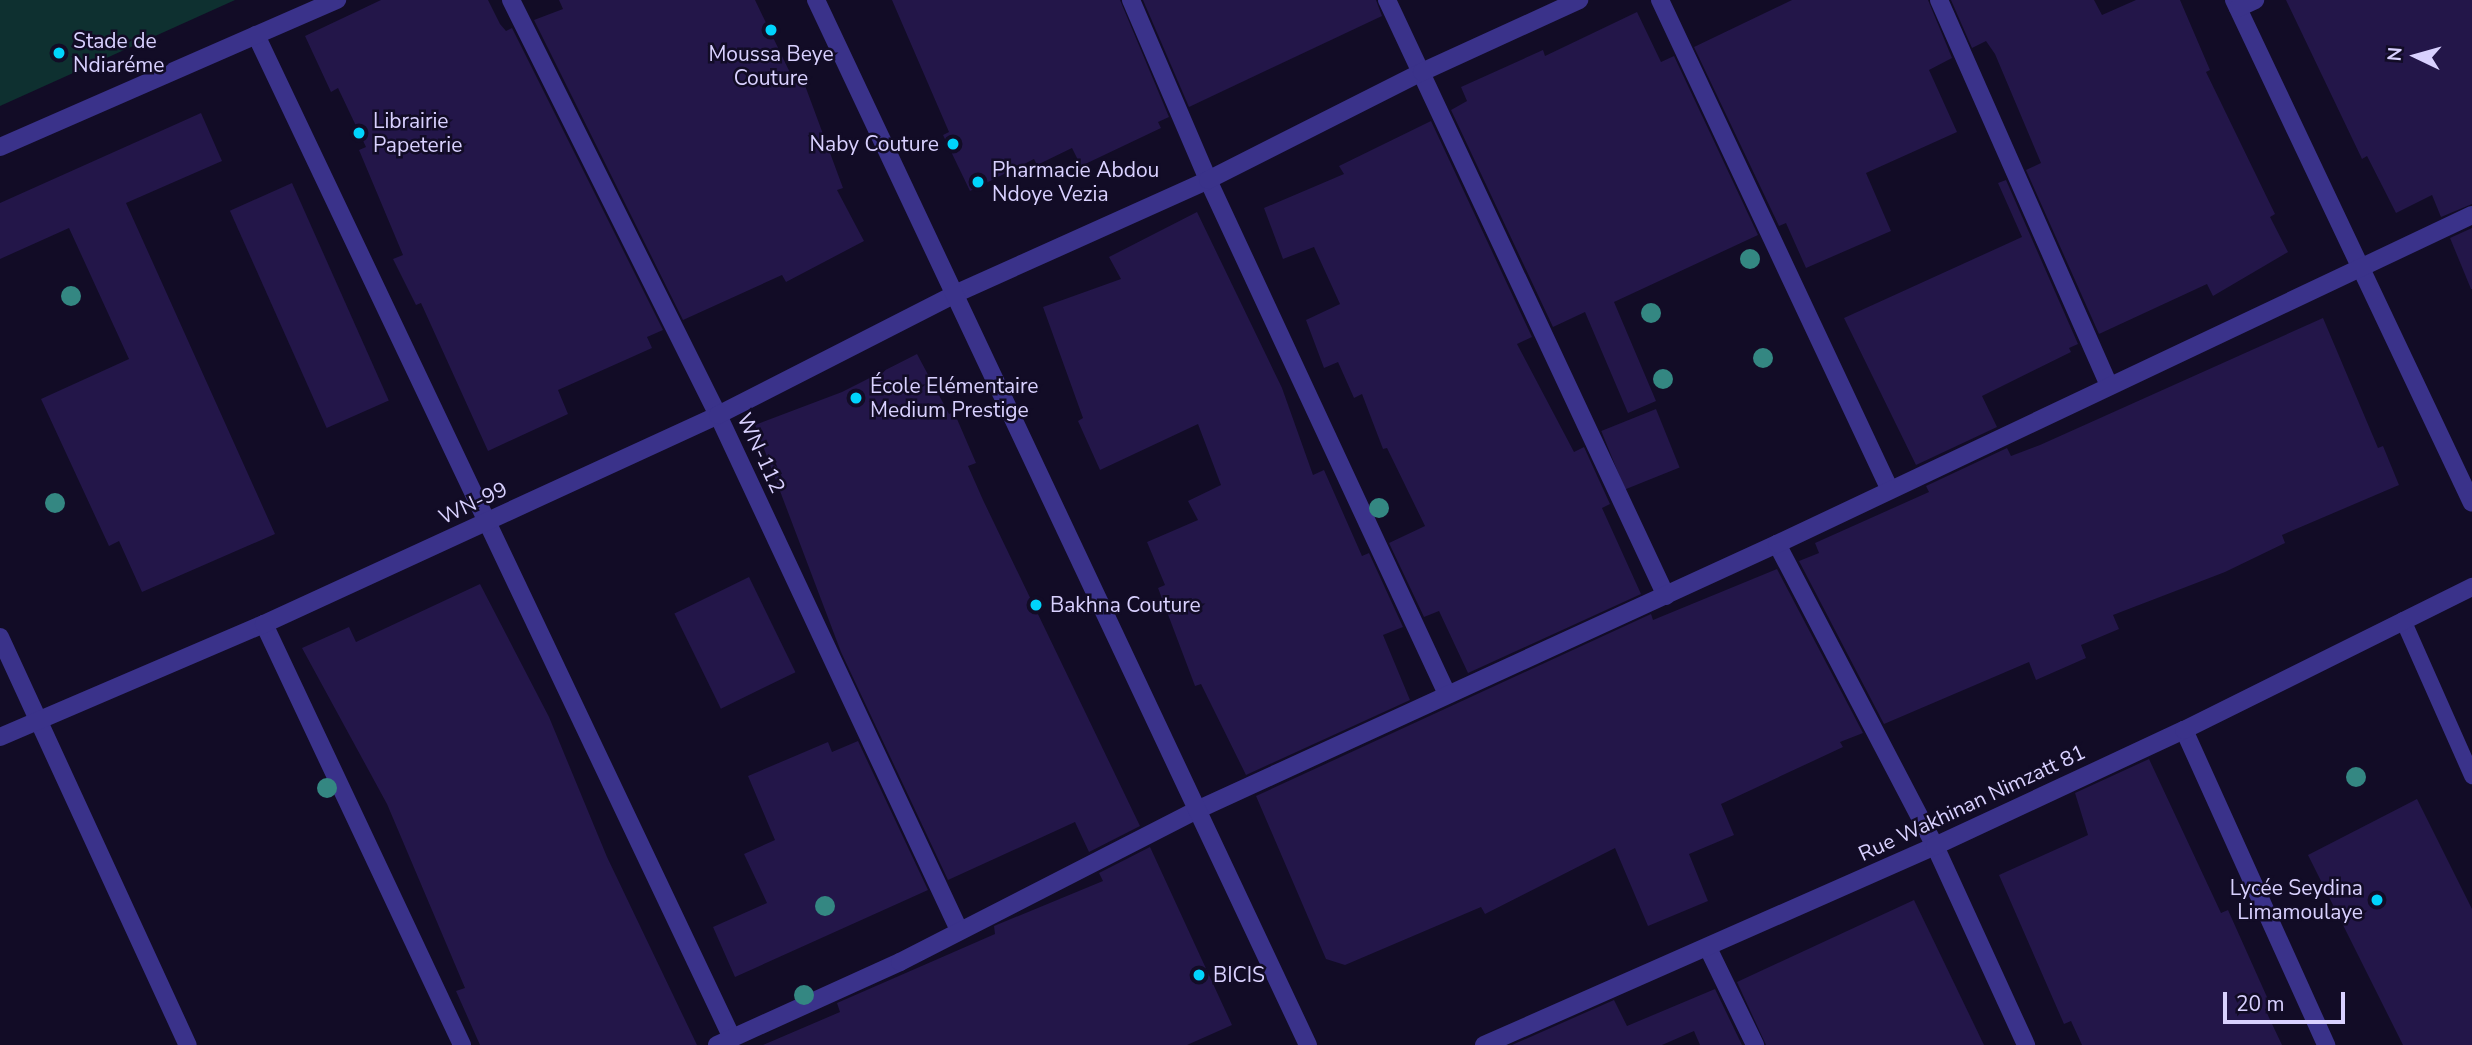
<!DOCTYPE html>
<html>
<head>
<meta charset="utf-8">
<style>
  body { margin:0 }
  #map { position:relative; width:2472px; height:1045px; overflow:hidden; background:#120c26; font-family:"Nunito Sans",sans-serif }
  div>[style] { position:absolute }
  .green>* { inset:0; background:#0e3030 }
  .building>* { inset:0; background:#231649; transform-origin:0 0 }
  .service>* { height:16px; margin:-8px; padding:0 8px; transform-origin:8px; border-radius:8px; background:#3a328a }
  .minor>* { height:18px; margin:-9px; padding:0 9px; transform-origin:9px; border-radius:9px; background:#3a328a }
  .tertiary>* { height:18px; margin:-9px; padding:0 9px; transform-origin:9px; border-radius:9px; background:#3a328a }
  .trees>* { width:20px; height:20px; margin:-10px; border-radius:50%; background:#348782 }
  .dots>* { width:19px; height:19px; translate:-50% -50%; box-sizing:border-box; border:4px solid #120c26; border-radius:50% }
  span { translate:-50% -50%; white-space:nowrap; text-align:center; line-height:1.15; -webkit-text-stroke:5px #120c26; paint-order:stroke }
  .poi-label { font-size:21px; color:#d9d1ff }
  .left { translate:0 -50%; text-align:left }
  .right { translate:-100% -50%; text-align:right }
  .street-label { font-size:21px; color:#d9d1ff }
  .north { position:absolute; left:2381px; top:21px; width:70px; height:70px; -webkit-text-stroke:5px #120c26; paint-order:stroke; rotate:275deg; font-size:19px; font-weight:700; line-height:28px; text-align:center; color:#d9d1ff }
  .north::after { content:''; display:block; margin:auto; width:24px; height:32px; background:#d9d1ff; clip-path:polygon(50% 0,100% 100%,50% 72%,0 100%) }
  .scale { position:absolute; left:2223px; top:992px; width:122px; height:32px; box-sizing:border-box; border:4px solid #d9d1ff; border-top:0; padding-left:9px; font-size:21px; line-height:24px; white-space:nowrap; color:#d9d1ff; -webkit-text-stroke:5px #120c26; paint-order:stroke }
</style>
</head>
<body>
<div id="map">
  <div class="green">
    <i style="clip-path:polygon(0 0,235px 0,0 106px)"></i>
  </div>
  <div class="building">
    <i style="clip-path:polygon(381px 0,488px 0,500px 24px,506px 31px,512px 28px,663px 330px,647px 337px,652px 348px,558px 390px,568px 414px,488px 451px,421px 303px,416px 305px,393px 259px,403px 255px,359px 150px,366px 147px,338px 88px,331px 92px,305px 36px)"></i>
    <i style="clip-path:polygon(559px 0,755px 0,795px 83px,803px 80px,843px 188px,837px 190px,864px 241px,786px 282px,782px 275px,683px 320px,534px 20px,563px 9px)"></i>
    <i style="clip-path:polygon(892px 0,1120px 0,1169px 117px,1158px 122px,1161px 128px,1081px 166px,1072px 148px,1037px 165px,1034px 159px,970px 191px,943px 135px,949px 132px)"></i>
    <i style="clip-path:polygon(1143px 0,1376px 0,1382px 16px,1189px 107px)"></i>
    <i style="clip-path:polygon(1792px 0,1928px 0,1952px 58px,1929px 70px,1957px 132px,1866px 173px,1891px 231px,1806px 268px,1786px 223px,1779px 226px,1694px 47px)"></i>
    <i style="clip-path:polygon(1951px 0,2094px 0,2102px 15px,2136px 0,2180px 0,2210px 70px,2206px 72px,2275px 214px,2270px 217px,2288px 252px,2213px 296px,2207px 284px,2099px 334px,2026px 170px,2041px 163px,1995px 54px,1986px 41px,1972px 48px)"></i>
    <i style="clip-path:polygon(2286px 0,2472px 0,2472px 204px,2441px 217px,2432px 195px,2396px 213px,2367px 156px,2362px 159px)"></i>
    <i style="clip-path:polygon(1637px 12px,1661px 62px,1674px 56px,1758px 235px,1614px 302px,1656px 401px,1628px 413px,1585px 312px,1553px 327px,1451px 110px,1467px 101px,1461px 87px,1543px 50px,1545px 56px)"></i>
    <i style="clip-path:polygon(201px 113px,222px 161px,126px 203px,275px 534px,142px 592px,119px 541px,109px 546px,41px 399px,129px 359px,69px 228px,0 259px,0 203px)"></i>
    <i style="clip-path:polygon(1431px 121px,1532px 337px,1517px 344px,1574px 452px,1584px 447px,1610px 504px,1602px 508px,1641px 594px,1468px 673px,1439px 611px,1424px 617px,1389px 543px,1425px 526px,1387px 448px,1383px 449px,1362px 394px,1354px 398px,1338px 362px,1324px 368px,1306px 320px,1340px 304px,1314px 247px,1283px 259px,1264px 208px,1344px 174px,1339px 166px)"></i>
    <i style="clip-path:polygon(2006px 180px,2078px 344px,2069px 348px,2071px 352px,1982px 396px,1997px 427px,1916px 465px,1844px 318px,2022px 237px,1998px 183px)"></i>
    <i style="left:292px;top:183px;width:238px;height:68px;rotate:66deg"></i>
    <i style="clip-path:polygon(1197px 212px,1282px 388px,1313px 475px,1324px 470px,1362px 556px,1369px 553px,1403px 627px,1383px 635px,1410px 700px,1246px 775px,1201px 684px,1195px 686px,1158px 588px,1165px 585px,1147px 542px,1198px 520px,1188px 501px,1221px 485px,1198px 424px,1100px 470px,1078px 421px,1083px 418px,1043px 307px,1121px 279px,1109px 257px)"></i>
    <i style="clip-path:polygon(2472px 228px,2472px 289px,2471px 289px,2450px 238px)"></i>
    <i style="clip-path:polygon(2323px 318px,2378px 448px,2383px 446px,2399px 485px,2282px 535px,2285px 543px,2225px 572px,2113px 615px,2119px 629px,2081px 645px,2086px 658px,2036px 680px,2029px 662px,1884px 724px,1799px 561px,1819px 553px,1815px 543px,1929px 492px,1926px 486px,2007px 448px,2011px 456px,2040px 445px)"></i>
    <i style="clip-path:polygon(917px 354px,949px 414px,954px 412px,976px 463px,968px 466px,983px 500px,1140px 826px,1089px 852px,1075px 822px,948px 880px,841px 652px,755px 425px,842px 392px)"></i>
    <i style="left:1656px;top:409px;width:63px;height:59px;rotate:68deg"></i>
    <i style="clip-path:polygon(1777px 569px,1863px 733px,1840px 742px,1843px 747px,1721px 804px,1734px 835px,1689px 854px,1708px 901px,1648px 926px,1615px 848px,1485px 914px,1481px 907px,1345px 965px,1326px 959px,1256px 796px,1651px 614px,1653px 620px)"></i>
    <i style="left:749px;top:577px;width:106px;height:83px;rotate:64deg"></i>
    <i style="clip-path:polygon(480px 584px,549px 717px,607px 857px,697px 1045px,480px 1045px,456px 991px,465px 988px,387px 804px,302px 648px,349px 627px,356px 642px)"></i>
    <i style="clip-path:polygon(858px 741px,928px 890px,735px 977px,713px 927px,767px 903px,744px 854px,775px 840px,748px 776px,828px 742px,832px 752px)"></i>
    <i style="clip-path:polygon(2149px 759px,2221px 913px,2228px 910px,2271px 1006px,2265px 1009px,2282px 1045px,2082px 1045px,2071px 1021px,2064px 1024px,1999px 875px,2088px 835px,2075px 793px)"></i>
    <i style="clip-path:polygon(2417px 799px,2472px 909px,2472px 1045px,2403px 1045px,2308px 855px)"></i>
    <i style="clip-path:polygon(1150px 847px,1232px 1025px,1187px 1045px,763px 1045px,840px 1012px,837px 1003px,995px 934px,994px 926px,1103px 881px,1099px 873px)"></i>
    <i style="clip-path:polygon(1914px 900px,1984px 1045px,1766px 1045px,1737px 982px)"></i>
    <i style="clip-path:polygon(1715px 989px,1742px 1045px,1700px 1045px,1694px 1031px,1662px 1045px,1512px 1045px,1614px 1000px,1627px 1026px)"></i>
  </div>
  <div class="service">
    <i style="left:2403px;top:620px;width:171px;rotate:66.1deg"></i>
  </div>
  <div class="minor">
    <i style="left:511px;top:0;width:464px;rotate:63.5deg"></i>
    <i style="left:718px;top:415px;width:569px;rotate:64.92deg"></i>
    <i style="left:1131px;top:0;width:196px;rotate:66.8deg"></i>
    <i style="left:1208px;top:180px;width:567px;rotate:65.06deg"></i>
    <i style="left:1387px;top:0;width:658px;rotate:64.91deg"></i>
    <i style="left:1660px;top:0;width:539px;rotate:64.86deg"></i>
    <i style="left:1939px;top:0;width:422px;rotate:66.2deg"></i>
    <i style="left:2234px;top:0;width:556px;rotate:64.68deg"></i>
    <i style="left:2238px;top:8px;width:19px;rotate:-25deg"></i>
    <i style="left:256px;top:35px;width:1110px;rotate:64.61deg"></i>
    <i style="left:0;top:147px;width:368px;rotate:-23.6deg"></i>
    <i style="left:1777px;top:544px;width:341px;rotate:62.4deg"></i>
    <i style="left:1935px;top:846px;width:219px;rotate:65.4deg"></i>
    <i style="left:264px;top:624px;width:465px;rotate:64.8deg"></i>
    <i style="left:0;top:637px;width:449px;rotate:65.3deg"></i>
    <i style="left:2184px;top:730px;width:346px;rotate:65.7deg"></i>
    <i style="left:0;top:737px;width:287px;rotate:-23.2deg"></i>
    <i style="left:264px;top:624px;width:500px;rotate:-24.7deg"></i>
    <i style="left:718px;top:415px;width:268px;rotate:-27deg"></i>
    <i style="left:957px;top:293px;width:275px;rotate:-24.2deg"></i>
    <i style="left:1208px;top:180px;width:240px;rotate:-26.8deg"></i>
    <i style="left:1422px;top:72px;width:173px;rotate:-24.6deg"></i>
    <i style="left:1708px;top:948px;width:108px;rotate:64.1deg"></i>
    <i style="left:717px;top:1045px;width:201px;rotate:-24.4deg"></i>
    <i style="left:900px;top:962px;width:334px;rotate:-27.1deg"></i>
    <i style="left:1197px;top:810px;width:638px;rotate:-24.64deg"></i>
    <i style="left:1777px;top:544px;width:769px;rotate:-25.33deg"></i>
  </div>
  <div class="tertiary">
    <i style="left:816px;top:0;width:1155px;rotate:64.79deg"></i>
    <i style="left:1484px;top:1045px;width:493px;rotate:-23.8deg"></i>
    <i style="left:1935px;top:846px;width:275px;rotate:-25deg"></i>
    <i style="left:2184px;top:730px;width:322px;rotate:-26.4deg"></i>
  </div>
  <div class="trees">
    <i style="left:1750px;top:259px"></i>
    <i style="left:71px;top:296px"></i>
    <i style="left:1651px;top:313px"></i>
    <i style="left:1763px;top:358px"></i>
    <i style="left:1663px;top:379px"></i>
    <i style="left:55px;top:503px"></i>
    <i style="left:1379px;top:508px"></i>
    <i style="left:2356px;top:777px"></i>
    <i style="left:327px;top:788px"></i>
    <i style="left:825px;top:906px"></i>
    <i style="left:804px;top:995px"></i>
  </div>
  <div class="dots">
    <i style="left:771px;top:30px;background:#00d4fc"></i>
    <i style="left:59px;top:53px;background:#00d4fc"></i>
    <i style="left:359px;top:133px;background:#00d4fc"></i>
    <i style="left:953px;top:144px;background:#00d4fc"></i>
    <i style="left:978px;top:182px;background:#00d4fc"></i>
    <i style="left:856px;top:398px;background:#00d4fc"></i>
    <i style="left:1036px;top:605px;background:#00d4fc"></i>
    <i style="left:2377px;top:900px;background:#00d4fc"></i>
    <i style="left:1199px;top:975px;background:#00d4fc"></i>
  </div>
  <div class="poi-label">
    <span class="left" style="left:73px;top:53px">Stade de<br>Ndiaréme</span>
    <span style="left:771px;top:66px">Moussa Beye<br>Couture</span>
    <span class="left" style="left:373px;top:133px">Librairie<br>Papeterie</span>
    <span class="right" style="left:939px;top:144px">Naby Couture</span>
    <span class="left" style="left:992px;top:182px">Pharmacie Abdou<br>Ndoye Vezia</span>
    <span class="left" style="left:870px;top:398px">École Elémentaire<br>Medium Prestige</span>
    <span class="left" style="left:1050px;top:605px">Bakhna Couture</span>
    <span class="right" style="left:2363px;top:900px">Lycée Seydina<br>Limamoulaye</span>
    <span class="left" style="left:1213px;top:975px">BICIS</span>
  </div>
  <div class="street-label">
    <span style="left:761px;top:453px;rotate:65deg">WN-112</span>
    <span style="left:473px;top:503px;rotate:-25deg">WN-99</span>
    <span style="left:1972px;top:803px;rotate:-25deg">Rue Wakhinan Nimzatt 81</span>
  </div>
  <div class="north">N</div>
  <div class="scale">20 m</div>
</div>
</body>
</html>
